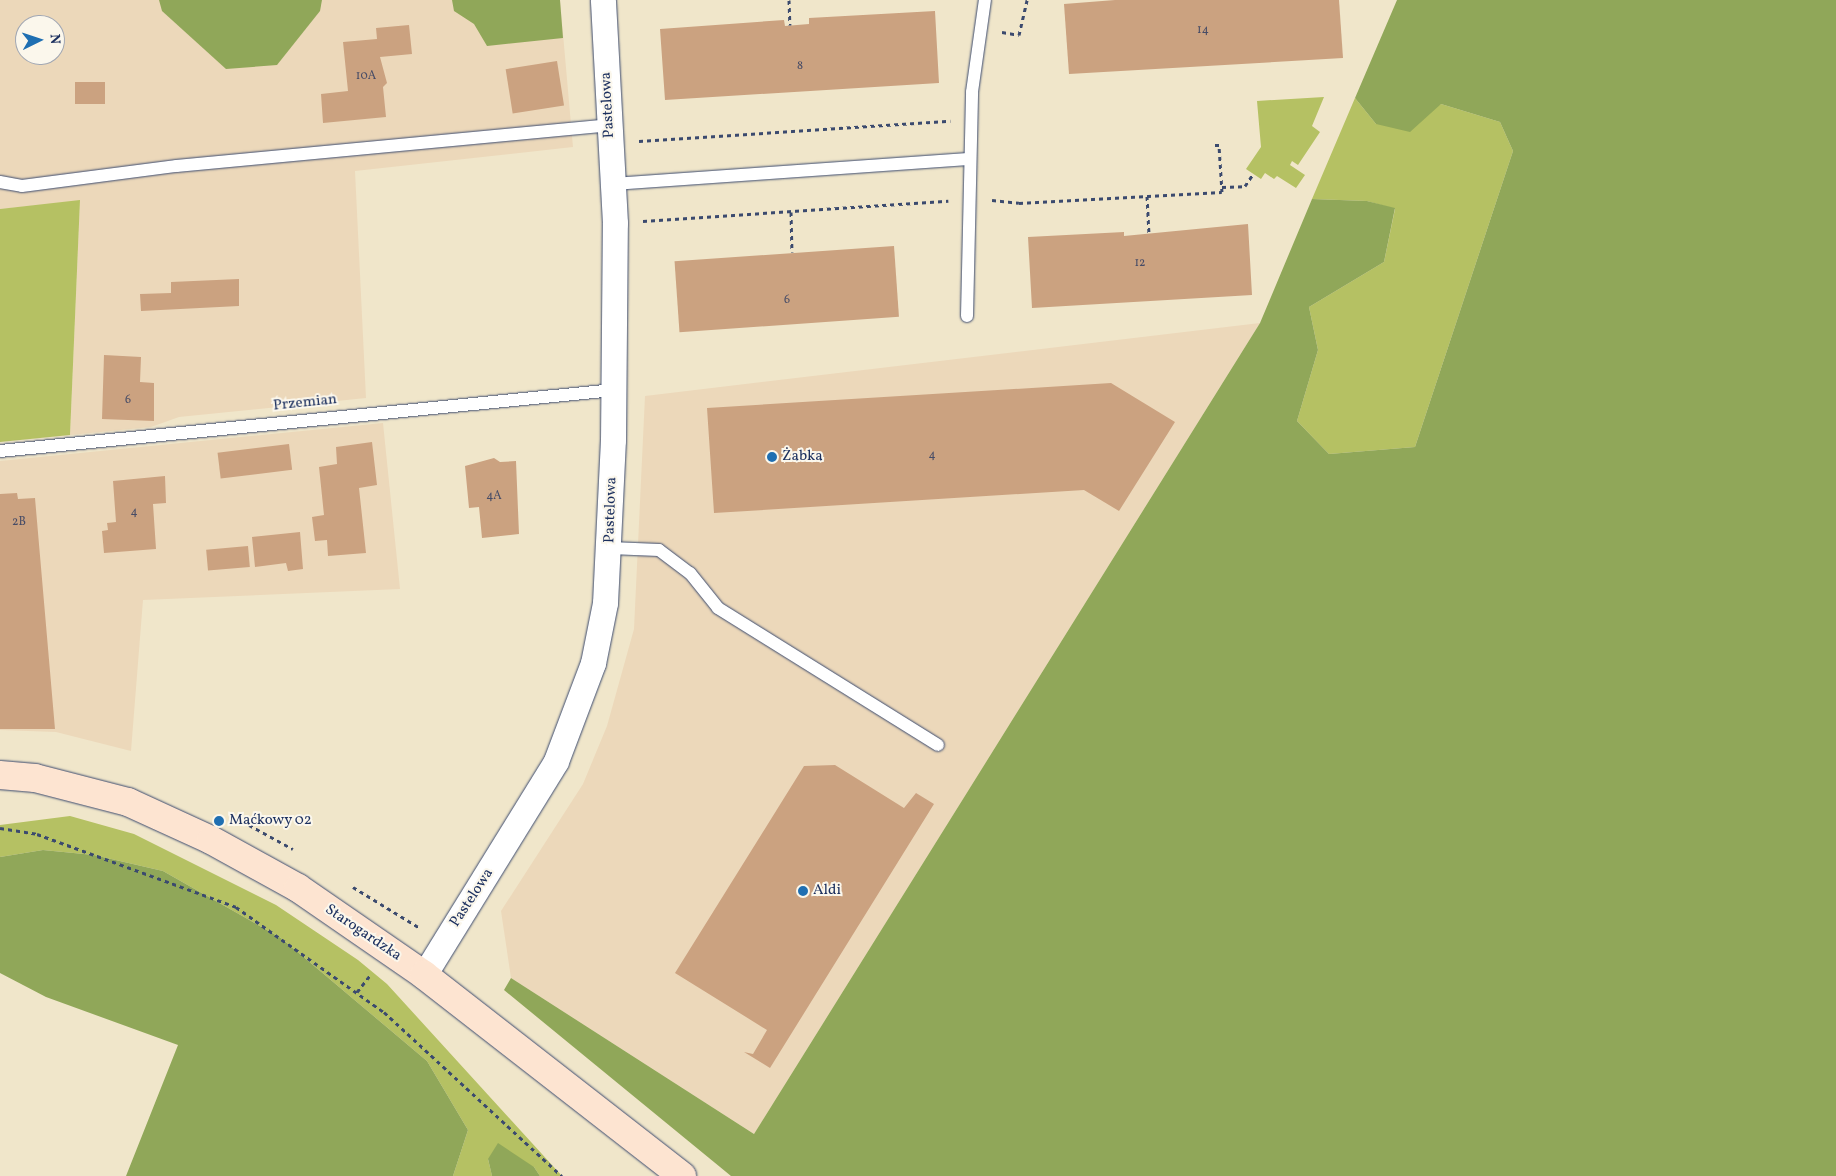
<!DOCTYPE html>
<html>
<head>
<meta charset="utf-8">
<style>
  body { margin:0 }
  #map { position:relative; width:1836px; height:1176px; overflow:hidden; background:#f0e6ca; font-family:Vollkorn,serif }
  div>[style] { position:absolute }
  .built>* { inset:0; background:#ecd8ba }
  .green>* { inset:0; background:#b5c163 }
  .forest>* { inset:0; background:#90a759 }
  .building>* { inset:0; background:#cba280; transform-origin:0 0 }
  .path>* { height:3px; margin-top:-1.5px; transform-origin:0; background:repeating-linear-gradient(90deg,#3b4a6e 0 4px,transparent 0 8px) }
  .roads { filter:drop-shadow(0 0 1px #3b4a6e) drop-shadow(0 0 1px #3b4a6e) }
  .lane>* { height:12px; margin:-6px; padding:0 6px; transform-origin:6px; border-radius:6px; background:#fff }
  .street>* { height:25px; margin:-12.5px; padding:0 12.5px; transform-origin:12.5px; border-radius:12.5px; background:#fff }
  .secondary>* { height:28px; margin:-14px; padding:0 14px; transform-origin:14px; border-radius:14px; background:#fde4d1 }
  .dots>* { width:14px; height:14px; translate:-50% -50%; box-sizing:border-box; border:2px solid #fbf7ec; border-radius:50% }
  span { translate:-50% -50%; white-space:nowrap; text-align:center; line-height:1.15; -webkit-text-stroke:4px #fbf7ec; paint-order:stroke }
  .number-label { font-size:12px; color:#474c66 }
  .number-label span { -webkit-text-stroke-width:0 }
  .street-label { font-size:15px; color:#1b2f5e }
  .poi-label { font-size:15px; color:#1b2f5e }
  .left { translate:0 -50%; text-align:left }
  .north { position:absolute; left:15px; top:15px; width:50px; height:50px; box-sizing:border-box; background:#fbf7ec; border:1px solid #a1a7b3; border-radius:50%; rotate:86deg; font-size:14px; font-weight:700; line-height:20px; text-align:center; color:#1b2f5e }
  .north::after { content:''; display:block; margin:auto; width:18px; height:22px; background:#1f6fb2; clip-path:polygon(50% 0,100% 100%,50% 72%,0 100%) }
</style>
</head>
<body>
<div id="map">
  <div class="built">
    <i style="clip-path:polygon(evenodd,0 0,560px 0,573px 147px,355px 171px,366px 398px,179px 417px,151px 427px,70px 435px,80px 201px,0 209px,0 0,25px 25px,55px 25px,55px 55px,25px 55px,25px 25px)"></i>
    <i style="clip-path:polygon(1260px 323px,754px 1134px,511px 978px,501px 911px,583px 784px,607px 726px,634px 629px,645px 396px)"></i>
    <i style="clip-path:polygon(383px 423px,400px 589px,143px 600px,131px 751px,56px 732px,0 730px,0 461px)"></i>
  </div>
  <div class="green">
    <i style="clip-path:polygon(1324px 97px,1312px 126px,1320px 132px,1298px 165px,1292px 161px,1290px 165px,1305px 175px,1296px 188px,1277px 176px,1274px 179px,1265px 173px,1261px 179px,1246px 169px,1261px 147px,1257px 101px)"></i>
    <i style="clip-path:polygon(1355px 98px,1376px 124px,1441px 104px,1500px 122px,1513px 151px,1415px 447px,1329px 454px,1297px 421px,1318px 350px,1309px 307px,1384px 262px,1395px 209px,1367px 201px,1312px 199px)"></i>
    <i style="clip-path:polygon(80px 200px,70px 435px,0 442px,0 209px)"></i>
    <i style="clip-path:polygon(70px 816px,134px 834px,276px 905px,358px 960px,387px 984px,562px 1176px,540px 1176px,534px 1167px,488px 1159px,492px 1176px,453px 1176px,468px 1130px,427px 1061px,281px 938px,163px 871px,94px 855px,43px 850px,0 857px,0 825px)"></i>
  </div>
  <div class="forest">
    <i style="clip-path:polygon(159px 0,322px 0,320px 11px,277px 65px,226px 69px,162px 11px)"></i>
    <i style="clip-path:polygon(452px 0,560px 0,563px 38px,487px 46px,474px 24px,454px 11px)"></i>
    <i style="clip-path:polygon(1397px 0,1836px 0,1836px 1176px,731px 1176px,504px 990px,511px 978px,754px 1134px,1260px 323px,1312px 199px,1367px 201px,1395px 208px,1384px 262px,1309px 307px,1318px 350px,1297px 421px,1329px 454px,1415px 447px,1513px 151px,1500px 122px,1441px 104px,1410px 132px,1376px 124px,1355px 98px)"></i>
    <i style="clip-path:polygon(43px 850px,94px 855px,163px 871px,281px 938px,427px 1061px,468px 1130px,453px 1176px,126px 1176px,178px 1045px,46px 997px,0 973px,0 857px)"></i>
    <i style="clip-path:polygon(498px 1143px,534px 1167px,540px 1176px,492px 1176px,488px 1159px)"></i>
  </div>
  <div class="building">
    <i style="clip-path:polygon(1115px 0,1339px 0,1343px 58px,1069px 74px,1064px 4px)"></i>
    <i style="clip-path:polygon(935px 11px,939px 83px,665px 100px,660px 29px,784px 20px,785px 26px,809px 24px,809px 18px)"></i>
    <i style="clip-path:polygon(409px 25px,412px 54px,380px 57px,387px 83px,383px 87px,386px 117px,323px 123px,321px 94px,348px 91px,343px 42px,377px 39px,376px 28px)"></i>
    <i style="left:557px;top:61px;width:45px;height:52px;rotate:81deg"></i>
    <i style="left:75px;top:82px;width:30px;height:22px"></i>
    <i style="clip-path:polygon(1248px 224px,1252px 295px,1032px 308px,1028px 237px,1124px 232px,1124px 236px)"></i>
    <i style="left:894px;top:246px;width:71px;height:220px;rotate:86deg"></i>
    <i style="clip-path:polygon(239px 279px,239px 306px,141px 311px,140px 294px,171px 293px,171px 282px)"></i>
    <i style="clip-path:polygon(104px 355px,141px 357px,140px 382px,154px 383px,154px 421px,102px 419px)"></i>
    <i style="clip-path:polygon(1111px 383px,1175px 422px,1119px 511px,1084px 490px,714px 513px,707px 408px)"></i>
    <i style="clip-path:polygon(372px 442px,377px 485px,359px 488px,366px 553px,328px 556px,327px 540px,315px 541px,312px 517px,324px 515px,319px 467px,337px 464px,336px 447px)"></i>
    <i style="left:289px;top:444px;width:26px;height:72px;rotate:83deg"></i>
    <i style="clip-path:polygon(494px 458px,500px 462px,516px 461px,519px 534px,482px 538px,479px 507px,469px 508px,465px 466px)"></i>
    <i style="clip-path:polygon(165px 476px,166px 503px,153px 504px,156px 549px,104px 553px,102px 531px,108px 530px,107px 523px,116px 522px,113px 481px)"></i>
    <i style="clip-path:polygon(17px 493px,18px 499px,35px 498px,55px 729px,0 729px,0 494px)"></i>
    <i style="clip-path:polygon(300px 532px,303px 569px,288px 571px,286px 563px,255px 567px,252px 537px)"></i>
    <i style="left:248px;top:546px;width:21px;height:42px;rotate:85deg"></i>
    <i style="clip-path:polygon(835px 765px,904px 808px,916px 793px,934px 804px,770px 1068px,744px 1052px,753px 1054px,767px 1030px,675px 973px,804px 766px)"></i>
  </div>
  <div class="path">
    <i style="left:789px;top:0;width:25px;rotate:88deg"></i>
    <i style="left:1002px;top:32px;width:17px;rotate:10deg"></i>
    <i style="left:1019px;top:35px;width:36px;rotate:-77deg"></i>
    <i style="left:639px;top:141px;width:312px;rotate:-3.7deg"></i>
    <i style="left:1222px;top:187px;width:23px;rotate:-2deg"></i>
    <i style="left:1245px;top:186px;width:14px;rotate:-56deg"></i>
    <i style="left:1147px;top:196px;width:38px;rotate:87deg"></i>
    <i style="left:992px;top:200px;width:27px;rotate:6deg"></i>
    <i style="left:1019px;top:203px;width:203px;rotate:-3.1deg"></i>
    <i style="left:1222px;top:192px;width:47px;rotate:-93.7deg"></i>
    <i style="left:1219px;top:145px;width:4px;rotate:180deg"></i>
    <i style="left:791px;top:212px;width:40px;rotate:88.6deg"></i>
    <i style="left:643px;top:221px;width:306px;rotate:-3.8deg"></i>
    <i style="left:242px;top:821px;width:58px;rotate:28.8deg"></i>
    <i style="left:0;top:828px;width:37px;rotate:9deg"></i>
    <i style="left:37px;top:834px;width:212px;rotate:20.1deg"></i>
    <i style="left:236px;top:907px;width:181px;rotate:35.4deg"></i>
    <i style="left:384px;top:1012px;width:242px;rotate:42.7deg"></i>
    <i style="left:353px;top:887px;width:79px;rotate:31.5deg"></i>
    <i style="left:357px;top:992px;width:23px;rotate:-52deg"></i>
  </div>
  <div class="roads">
    <div class="lane">
      <i style="left:0;top:182px;width:22px;rotate:10deg"></i>
      <i style="left:22px;top:186px;width:156px;rotate:-7.4deg"></i>
      <i style="left:177px;top:166px;width:433px;rotate:-5.4deg"></i>
      <i style="left:612px;top:184px;width:358px;rotate:-4deg"></i>
      <i style="left:967px;top:316px;width:224px;rotate:-88.7deg"></i>
      <i style="left:972px;top:92px;width:93px;rotate:-82deg"></i>
      <i style="left:0;top:451px;width:617px;rotate:-5.67deg"></i>
      <i style="left:610px;top:548px;width:49px;rotate:2.3deg"></i>
      <i style="left:659px;top:550px;width:39px;rotate:37deg"></i>
      <i style="left:690px;top:573px;width:45px;rotate:51.3deg"></i>
      <i style="left:718px;top:608px;width:259px;rotate:31.9deg"></i>
    </div>
    <div class="street">
      <i style="left:424px;top:975px;width:251px;rotate:-58.3deg"></i>
      <i style="left:556px;top:761px;width:105px;rotate:-69.3deg"></i>
      <i style="left:593px;top:663px;width:61px;rotate:-78.7deg"></i>
      <i style="left:605px;top:603px;width:163px;rotate:-87.2deg"></i>
      <i style="left:613px;top:440px;width:217px;rotate:-89.5deg"></i>
      <i style="left:615px;top:223px;width:223px;rotate:-93.1deg"></i>
    </div>
    <div class="secondary">
      <i style="left:0;top:775px;width:35px;rotate:5deg"></i>
      <i style="left:35px;top:778px;width:96px;rotate:14.5deg"></i>
      <i style="left:128px;top:802px;width:91px;rotate:24.6deg"></i>
      <i style="left:211px;top:840px;width:99px;rotate:28.9deg"></i>
      <i style="left:298px;top:888px;width:153px;rotate:34.6deg"></i>
      <i style="left:424px;top:975px;width:327px;rotate:37.9deg"></i>
    </div>
  </div>
  <div class="dots">
    <i style="left:772px;top:457px;background:#1f6fb2"></i>
    <i style="left:219px;top:821px;background:#1f6fb2"></i>
    <i style="left:803px;top:891px;background:#1f6fb2"></i>
  </div>
  <div class="number-label">
    <span style="left:1203px;top:31px">14</span>
    <span style="left:800px;top:67px">8</span>
    <span style="left:366px;top:77px">10A</span>
    <span style="left:1140px;top:264px">12</span>
    <span style="left:787px;top:301px">6</span>
    <span style="left:128px;top:401px">6</span>
    <span style="left:932px;top:456px">4</span>
    <span style="left:494px;top:497px">4A</span>
    <span style="left:134px;top:513px">4</span>
    <span style="left:19px;top:523px">2B</span>
  </div>
  <div class="street-label">
    <span style="left:608px;top:105px;rotate:-93deg">Pastelowa</span>
    <span style="left:305px;top:403px;rotate:-6deg">Przemian</span>
    <span style="left:611px;top:510px;rotate:-88deg">Pastelowa</span>
    <span style="left:472px;top:898px;rotate:-57deg">Pastelowa</span>
    <span style="left:363px;top:933px;rotate:34deg">Starogardzka</span>
  </div>
  <div class="poi-label">
    <span class="left" style="left:782px;top:457px">Żabka</span>
    <span class="left" style="left:229px;top:821px">Maćkowy 02</span>
    <span class="left" style="left:813px;top:891px">Aldi</span>
  </div>
  <div class="north">N</div>
</div>
</body>
</html>
